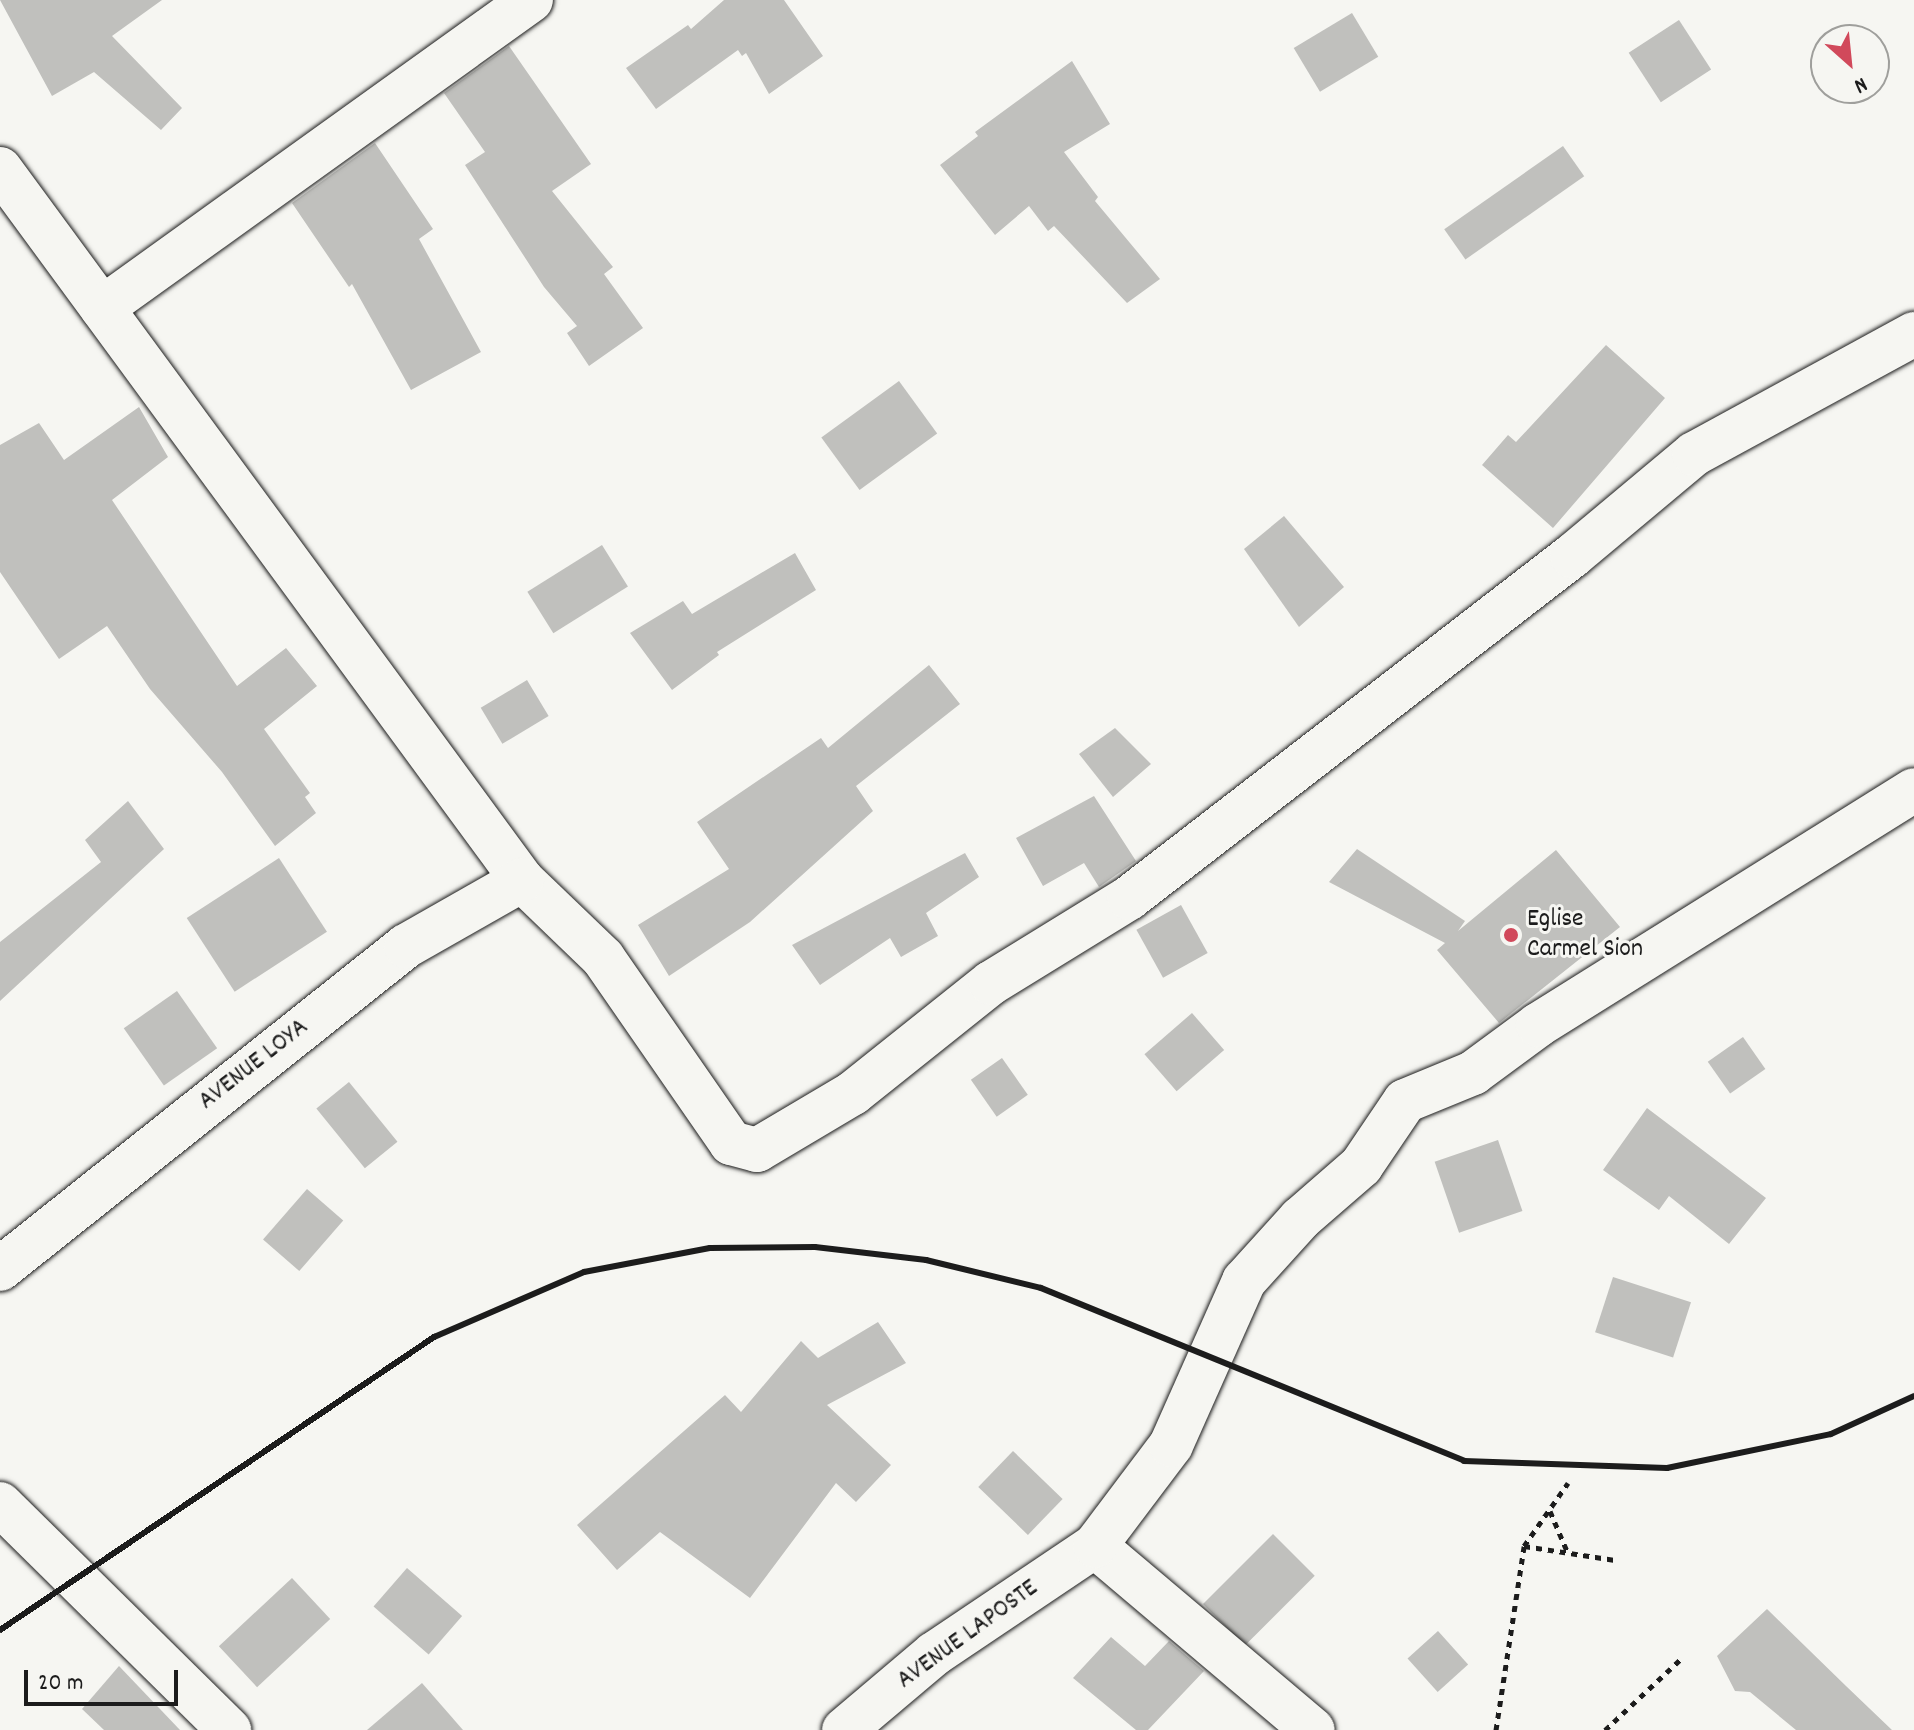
<!DOCTYPE html>
<html>
<head>
<meta charset="utf-8">
<style>
  body { margin:0 }
  #map { position:relative; width:1914px; height:1730px; overflow:hidden; background:#f6f6f2; font-family:Dekko,sans-serif }
  div>[style] { position:absolute }
  .building>* { inset:0; background:#c0c0bd; transform-origin:0 0 }
  .path>* { height:5px; margin-top:-2.5px; transform-origin:0; background:repeating-linear-gradient(90deg,#1c1c1c 0 6px,transparent 0 12px) }
  .roads { filter:drop-shadow(0 0 2px #1c1c1c) drop-shadow(0 0 2px #1c1c1c) }
  .street>* { height:44px; margin:-22px; padding:0 22px; transform-origin:22px; border-radius:22px; background:#f6f6f2 }
  .rail>* { height:6px; margin:-3px; padding:0 3px; transform-origin:3px; border-radius:3px; background:#1c1c1c }
  .dots>* { width:22px; height:22px; translate:-50% -50%; box-sizing:border-box; border:4px solid #f6f6f2; border-radius:50% }
  span { translate:-50% -50%; white-space:nowrap; text-align:center; line-height:1.15; -webkit-text-stroke:6px #f6f6f2; paint-order:stroke }
  .poi-label { font-size:26px; color:#1c1c1c }
  .left { translate:0 -50%; text-align:left }
  .street-label { font-size:26px; color:#1c1c1c }
  .north { position:absolute; left:1810px; top:24px; width:80px; height:80px; box-sizing:border-box; background:#f6f6f2; border:2px solid #9f9f9c; border-radius:50%; rotate:153deg; font-size:22px; font-weight:700; line-height:32px; text-align:center; color:#1c1c1c }
  .north::after { content:''; display:block; margin:auto; width:28px; height:36px; background:#d1495b; clip-path:polygon(50% 0,100% 100%,50% 72%,0 100%) }
  .scale { position:absolute; left:24px; top:1670px; width:154px; height:36px; box-sizing:border-box; border:4px solid #1c1c1c; border-top:0; padding-left:10px; font-size:24px; line-height:28px; white-space:nowrap; color:#1c1c1c; -webkit-text-stroke:6px #f6f6f2; paint-order:stroke }
</style>
</head>
<body>
<div id="map">
  <div class="building">
    <i style="clip-path:polygon(0 0,162px 0,112px 36px,182px 108px,161px 130px,94px 72px,52px 96px)"></i>
    <i style="clip-path:polygon(724px 0,784px 0,823px 56px,769px 94px,746px 53px,742px 56px,738px 50px,656px 109px,626px 68px,688px 25px,691px 29px)"></i>
    <i style="left:1352px;top:13px;width:51px;height:68px;rotate:59deg"></i>
    <i style="left:1679px;top:20px;width:59px;height:60px;rotate:57deg"></i>
    <i style="clip-path:polygon(509px 46px,591px 164px,552px 191px,613px 267px,604px 274px,643px 328px,589px 366px,567px 333px,577px 326px,544px 287px,465px 165px,485px 152px,444px 93px)"></i>
    <i style="clip-path:polygon(1072px 61px,1110px 124px,1064px 152px,1098px 197px,1095px 201px,1160px 279px,1127px 303px,1054px 226px,1048px 231px,1029px 206px,995px 235px,940px 165px,978px 136px,975px 132px)"></i>
    <i style="clip-path:polygon(375px 143px,433px 229px,419px 239px,481px 352px,411px 390px,352px 284px,349px 287px,292px 203px)"></i>
    <i style="left:1563px;top:146px;width:37px;height:145px;rotate:55deg"></i>
    <i style="clip-path:polygon(1606px 345px,1665px 398px,1553px 528px,1482px 465px,1508px 435px,1516px 442px)"></i>
    <i style="left:899px;top:381px;width:65px;height:96px;rotate:54deg"></i>
    <i style="clip-path:polygon(139px 407px,168px 457px,112px 500px,237px 686px,286px 648px,317px 686px,264px 729px,310px 793px,305px 797px,316px 813px,275px 846px,222px 772px,150px 689px,107px 626px,59px 659px,0 572px,0 445px,39px 423px,64px 460px)"></i>
    <i style="clip-path:polygon(1284px 516px,1344px 587px,1299px 627px,1244px 549px)"></i>
    <i style="left:602px;top:545px;width:49px;height:88px;rotate:58deg"></i>
    <i style="clip-path:polygon(795px 553px,816px 590px,717px 652px,719px 655px,672px 690px,630px 633px,683px 601px,692px 614px)"></i>
    <i style="clip-path:polygon(929px 665px,960px 704px,856px 786px,873px 811px,750px 922px,669px 976px,638px 925px,729px 869px,697px 822px,821px 738px,828px 748px)"></i>
    <i style="left:527px;top:680px;width:42px;height:54px;rotate:59deg"></i>
    <i style="clip-path:polygon(1115px 728px,1151px 764px,1113px 797px,1079px 754px)"></i>
    <i style="clip-path:polygon(1094px 796px,1136px 861px,1099px 887px,1084px 863px,1043px 886px,1016px 838px)"></i>
    <i style="clip-path:polygon(128px 801px,164px 849px,0 1001px,0 942px,101px 862px,85px 840px)"></i>
    <i style="clip-path:polygon(1357px 849px,1465px 921px,1458px 931px,1556px 850px,1620px 927px,1499px 1023px,1437px 950px,1445px 943px,1329px 882px)"></i>
    <i style="clip-path:polygon(965px 853px,979px 877px,926px 913px,938px 936px,901px 957px,890px 938px,820px 985px,792px 945px)"></i>
    <i style="left:279px;top:858px;width:88px;height:110px;rotate:57deg"></i>
    <i style="left:1181px;top:905px;width:55px;height:51px;rotate:61deg"></i>
    <i style="left:177px;top:991px;width:70px;height:65px;rotate:55deg"></i>
    <i style="left:1192px;top:1013px;width:49px;height:63px;rotate:49deg"></i>
    <i style="left:1743px;top:1037px;width:39px;height:43px;rotate:55deg"></i>
    <i style="left:1002px;top:1058px;width:45px;height:38px;rotate:55deg"></i>
    <i style="left:349px;top:1082px;width:77px;height:42px;rotate:51deg"></i>
    <i style="clip-path:polygon(1647px 1108px,1766px 1198px,1729px 1244px,1669px 1196px,1659px 1210px,1603px 1170px)"></i>
    <i style="left:1498px;top:1140px;width:75px;height:67px;rotate:71deg"></i>
    <i style="left:307px;top:1189px;width:48px;height:67px;rotate:41deg"></i>
    <i style="left:1613px;top:1277px;width:82px;height:58px;rotate:18deg"></i>
    <i style="clip-path:polygon(878px 1322px,906px 1363px,827px 1405px,891px 1465px,856px 1502px,836px 1483px,750px 1598px,660px 1532px,617px 1570px,577px 1525px,725px 1395px,741px 1412px,801px 1341px,818px 1358px)"></i>
    <i style="left:1013px;top:1451px;width:69px;height:50px;rotate:44deg"></i>
    <i style="left:1273px;top:1534px;width:59px;height:99px;rotate:45deg"></i>
    <i style="left:407px;top:1568px;width:73px;height:51px;rotate:41deg"></i>
    <i style="left:292px;top:1578px;width:56px;height:100px;rotate:47deg"></i>
    <i style="clip-path:polygon(1767px 1609px,1846px 1686px,1892px 1730px,1796px 1730px,1750px 1692px,1735px 1691px,1717px 1656px)"></i>
    <i style="left:1438px;top:1631px;width:45px;height:41px;rotate:48deg"></i>
    <i style="clip-path:polygon(1111px 1637px,1145px 1666px,1169px 1641px,1204px 1671px,1148px 1730px,1136px 1730px,1073px 1678px)"></i>
    <i style="clip-path:polygon(119px 1666px,180px 1730px,104px 1730px,82px 1709px)"></i>
    <i style="clip-path:polygon(422px 1683px,463px 1730px,367px 1730px)"></i>
  </div>
  <div class="path">
    <i style="left:1550px;top:1511px;width:43px;rotate:67deg"></i>
    <i style="left:1524px;top:1546px;width:92px;rotate:8.7deg"></i>
    <i style="left:1496px;top:1730px;width:186px;rotate:-81.3deg"></i>
    <i style="left:1524px;top:1546px;width:77px;rotate:-55.1deg"></i>
    <i style="left:1605px;top:1730px;width:104px;rotate:-43.1deg"></i>
  </div>
  <div class="roads">
    <div class="street">
      <i style="left:0;top:169px;width:882px;rotate:53.71deg"></i>
      <i style="left:522px;top:880px;width:112px;rotate:43.9deg"></i>
      <i style="left:603px;top:958px;width:225px;rotate:55.3deg"></i>
      <i style="left:731px;top:1143px;width:27px;rotate:15deg"></i>
      <i style="left:757px;top:1150px;width:112px;rotate:-30.7deg"></i>
      <i style="left:853px;top:1093px;width:176px;rotate:-38.6deg"></i>
      <i style="left:991px;top:983px;width:162px;rotate:-31.6deg"></i>
      <i style="left:1129px;top:898px;width:560px;rotate:-37.67deg"></i>
      <i style="left:1572px;top:556px;width:159px;rotate:-39.9deg"></i>
      <i style="left:1694px;top:454px;width:251px;rotate:-28.6deg"></i>
      <i style="left:102px;top:308px;width:528px;rotate:-35.68deg"></i>
      <i style="left:0;top:1269px;width:519px;rotate:-38.5deg"></i>
      <i style="left:406px;top:946px;width:133px;rotate:-29.6deg"></i>
      <i style="left:0;top:1504px;width:322px;rotate:44.6deg"></i>
      <i style="left:1095px;top:1546px;width:285px;rotate:40.2deg"></i>
      <i style="left:844px;top:1730px;width:118px;rotate:-40.2deg"></i>
      <i style="left:934px;top:1654px;width:194px;rotate:-33.9deg"></i>
      <i style="left:1095px;top:1546px;width:126px;rotate:-53deg"></i>
      <i style="left:1171px;top:1445px;width:180px;rotate:-66deg"></i>
      <i style="left:1244px;top:1281px;width:84px;rotate:-47.9deg"></i>
      <i style="left:1300px;top:1219px;width:81px;rotate:-41deg"></i>
      <i style="left:1361px;top:1166px;width:78px;rotate:-55.9deg"></i>
      <i style="left:1405px;top:1101px;width:74px;rotate:-22.4deg"></i>
      <i style="left:1473px;top:1073px;width:81px;rotate:-36.4deg"></i>
      <i style="left:1538px;top:1025px;width:443px;rotate:-32deg"></i>
    </div>
  </div>
  <div class="rail">
    <i style="left:0;top:1630px;width:524px;rotate:-34.02deg"></i>
    <i style="left:434px;top:1337px;width:163px;rotate:-23.4deg"></i>
    <i style="left:584px;top:1272px;width:128px;rotate:-10.8deg"></i>
    <i style="left:710px;top:1248px;width:105px;rotate:-0.5deg"></i>
    <i style="left:815px;top:1247px;width:112px;rotate:6.7deg"></i>
    <i style="left:926px;top:1260px;width:118px;rotate:13.7deg"></i>
    <i style="left:1041px;top:1288px;width:457px;rotate:22.2deg"></i>
    <i style="left:1464px;top:1461px;width:203px;rotate:2deg"></i>
    <i style="left:1667px;top:1468px;width:167px;rotate:-11.7deg"></i>
    <i style="left:1831px;top:1434px;width:91px;rotate:-24.6deg"></i>
  </div>
  <div class="dots">
    <i style="left:1511px;top:935px;background:#d1495b"></i>
  </div>
  <div class="poi-label">
    <span class="left" style="left:1527px;top:935px">Eglise<br>Carmel Sion</span>
  </div>
  <div class="street-label">
    <span style="left:254px;top:1065px;rotate:-38deg">AVENUE LOYA</span>
    <span style="left:968px;top:1635px;rotate:-36deg">AVENUE LAPOSTE</span>
  </div>
  <div class="north">N</div>
  <div class="scale">20 m</div>
</div>
</body>
</html>
